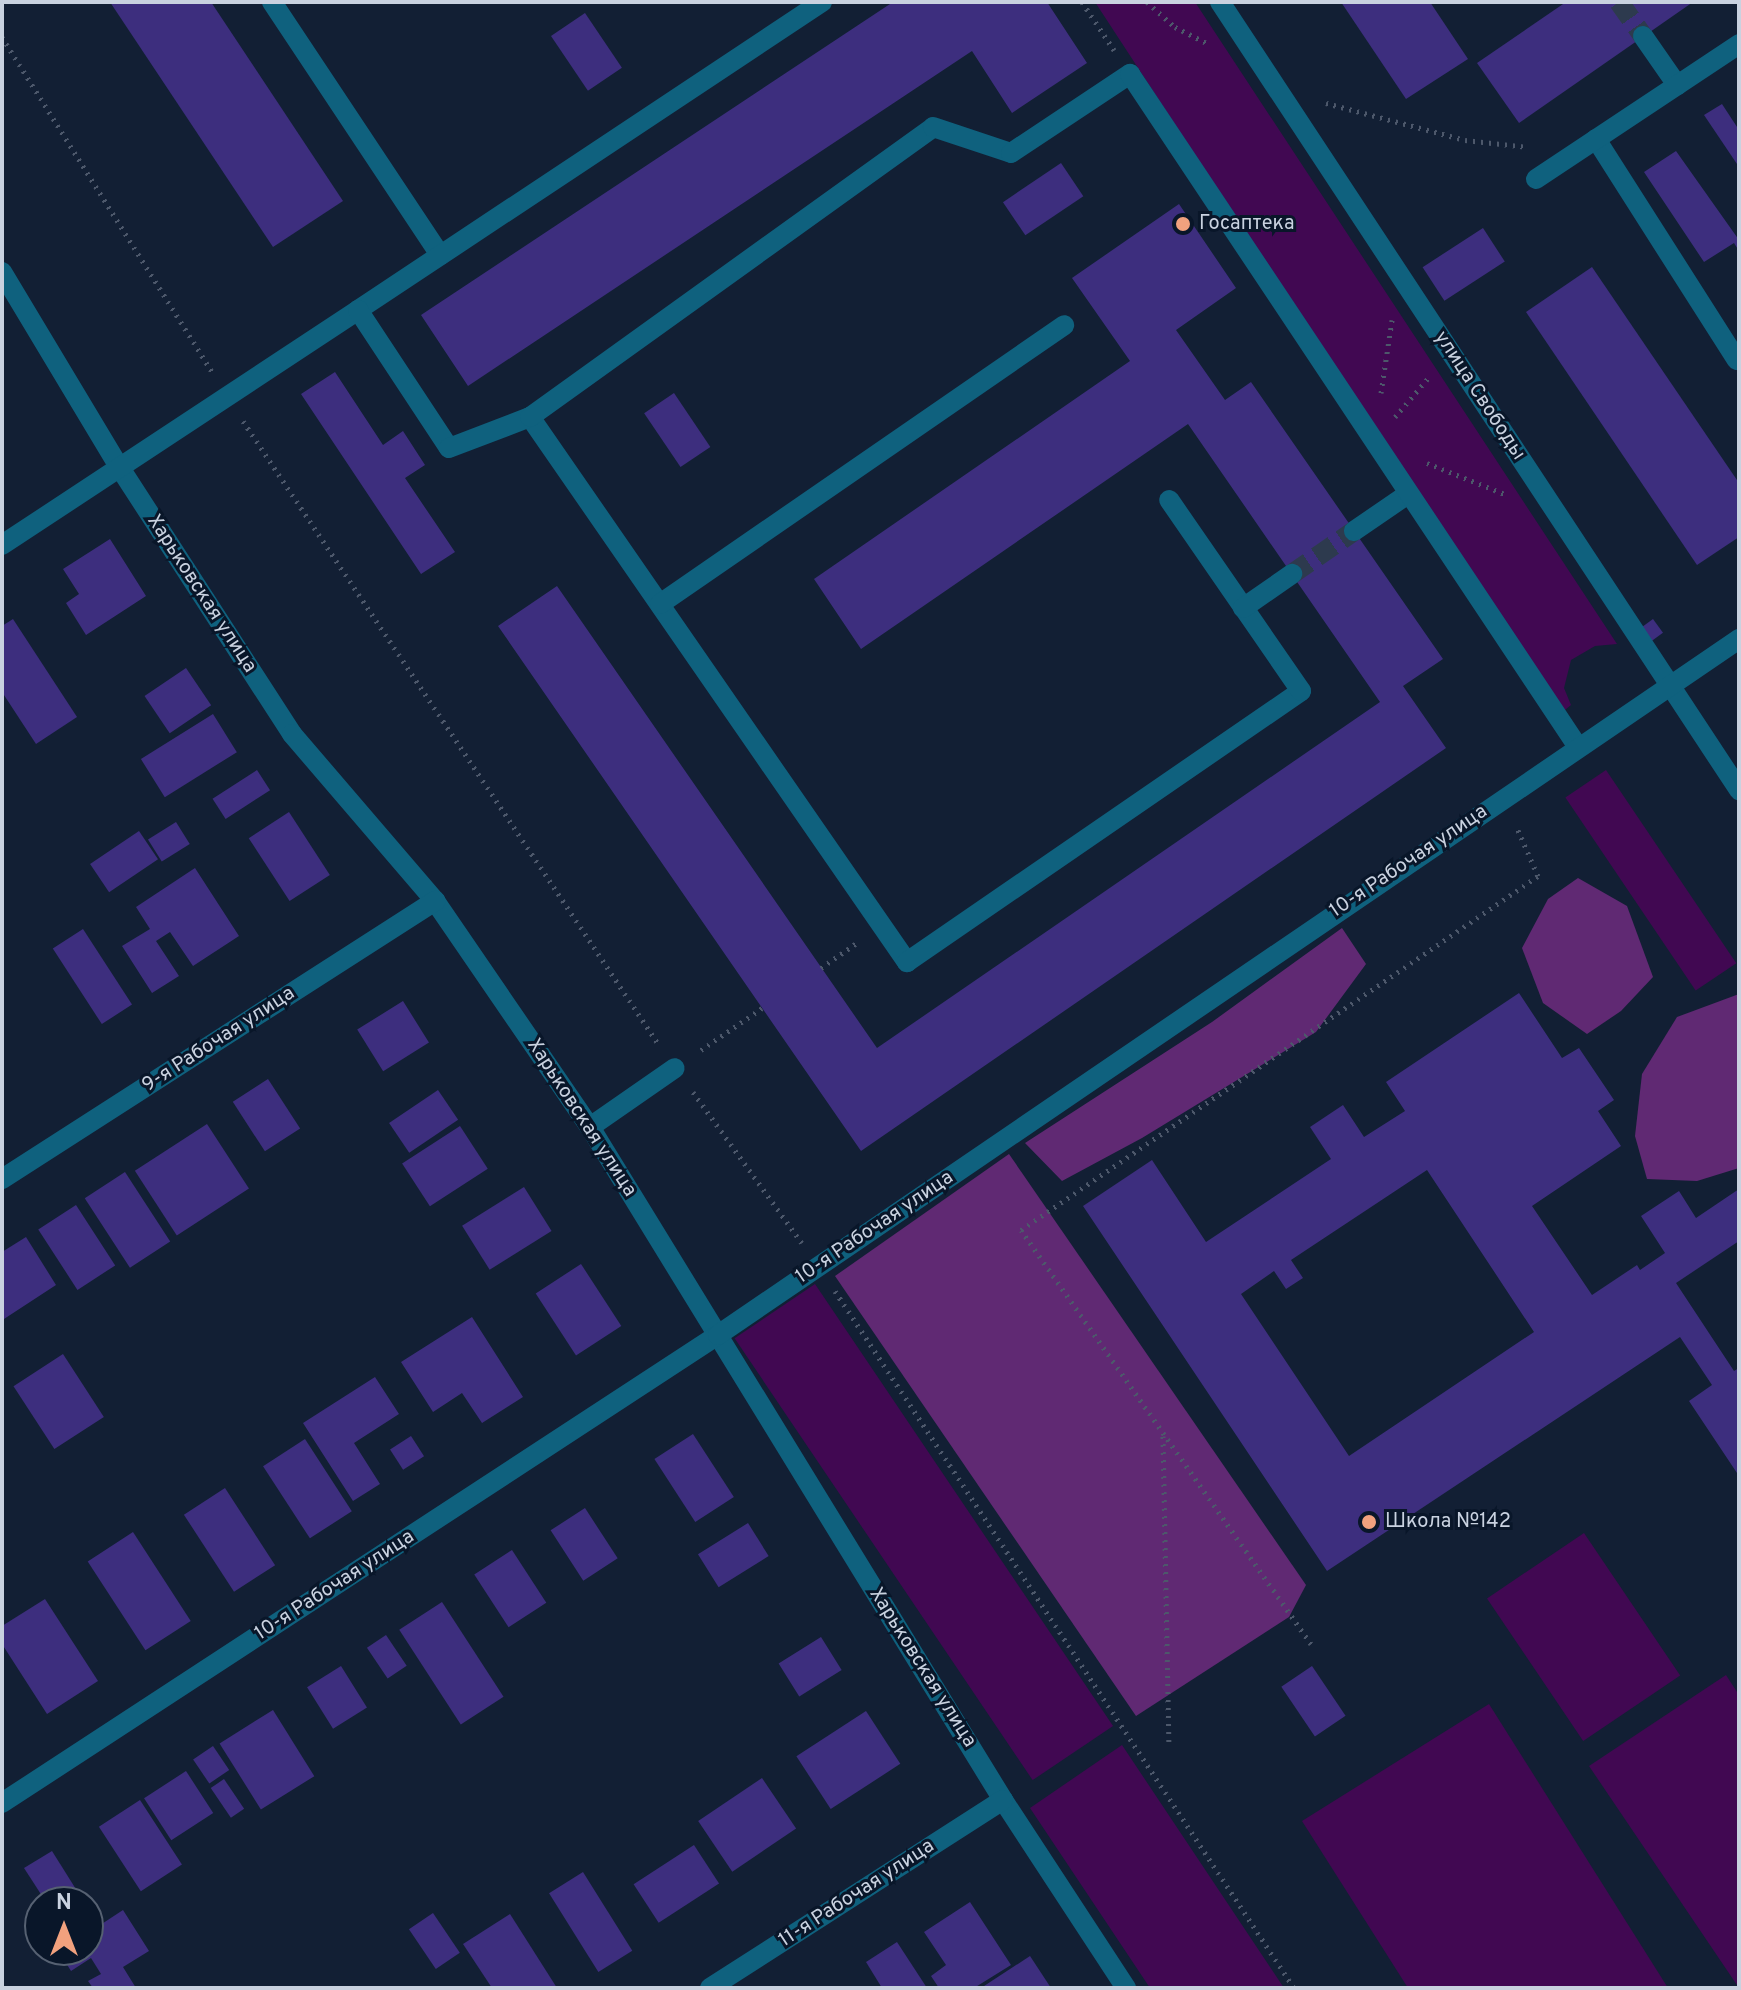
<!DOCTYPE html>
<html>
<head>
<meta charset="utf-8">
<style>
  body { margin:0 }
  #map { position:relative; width:1741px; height:1990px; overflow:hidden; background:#121f34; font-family:Overpass,sans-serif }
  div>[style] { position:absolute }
  .green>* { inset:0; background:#410852; transform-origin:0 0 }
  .forest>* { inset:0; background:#602973 }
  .building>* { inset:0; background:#3d2e7e; transform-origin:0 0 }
  .minor-tunnel>* { height:20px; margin-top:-10px; transform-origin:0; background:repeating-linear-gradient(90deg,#2d3a4e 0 20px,transparent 0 30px) }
  .path>* { height:5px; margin-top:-2.5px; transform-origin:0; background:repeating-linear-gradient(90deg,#4d586b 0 2px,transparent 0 8px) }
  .minor>* { height:20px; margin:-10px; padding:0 10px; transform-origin:10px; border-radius:10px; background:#0f617e }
  .dots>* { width:22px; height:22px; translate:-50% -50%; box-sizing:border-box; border:4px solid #091629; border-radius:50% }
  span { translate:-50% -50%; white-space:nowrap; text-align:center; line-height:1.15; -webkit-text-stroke:6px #091629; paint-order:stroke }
  .poi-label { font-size:20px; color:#c9d2e0 }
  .left { translate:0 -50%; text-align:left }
  .street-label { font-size:20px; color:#c9d2e0 }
  .frame { position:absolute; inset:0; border:4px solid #c9d2e0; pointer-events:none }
  .north { position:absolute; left:24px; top:1886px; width:80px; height:80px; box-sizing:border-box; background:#091629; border:2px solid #566172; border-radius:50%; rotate:0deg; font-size:22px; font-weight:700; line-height:32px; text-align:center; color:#c9d2e0 }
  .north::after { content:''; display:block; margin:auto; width:28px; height:36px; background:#f1a17e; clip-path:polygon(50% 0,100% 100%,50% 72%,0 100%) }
</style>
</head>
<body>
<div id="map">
  <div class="green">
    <i style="clip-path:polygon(1095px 2px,1195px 2px,1617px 644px,1595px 646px,1571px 660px,1564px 688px,1571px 705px,1560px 714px)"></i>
    <i style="left:1606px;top:770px;width:233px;height:49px;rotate:56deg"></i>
    <i style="left:815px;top:1284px;width:533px;height:97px;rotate:56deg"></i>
    <i style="left:1584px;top:1533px;width:172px;height:117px;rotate:56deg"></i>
    <i style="clip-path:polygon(1726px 1675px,1739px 1695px,1739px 1988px,1589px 1766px)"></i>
    <i style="clip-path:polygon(1489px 1704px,1668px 1988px,1408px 1988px,1302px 1821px)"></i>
    <i style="clip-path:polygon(1122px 1745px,1284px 1988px,1150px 1988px,1030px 1808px)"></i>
  </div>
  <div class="forest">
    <i style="clip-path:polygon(1578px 878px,1627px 906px,1653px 977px,1621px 1011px,1587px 1034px,1543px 1003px,1522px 948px,1548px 899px)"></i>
    <i style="clip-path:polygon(1342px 928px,1366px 964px,1316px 1032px,1142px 1138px,1062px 1181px,1025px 1143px,1212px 1022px)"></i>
    <i style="clip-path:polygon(1739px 994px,1739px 1168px,1697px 1181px,1647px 1179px,1635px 1136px,1642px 1074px,1677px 1017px)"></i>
    <i style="clip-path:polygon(1009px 1154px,1306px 1585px,1289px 1617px,1136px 1716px,835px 1276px)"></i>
  </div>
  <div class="building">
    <i style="clip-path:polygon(110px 2px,211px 2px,343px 201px,273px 247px)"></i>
    <i style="clip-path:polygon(893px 2px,1047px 2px,1087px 63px,1012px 113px,972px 51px,468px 386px,421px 315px)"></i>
    <i style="clip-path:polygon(1341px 2px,1430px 2px,1468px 59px,1406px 99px)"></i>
    <i style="clip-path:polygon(1566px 2px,1693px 2px,1519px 123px,1477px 63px)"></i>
    <i style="left:585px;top:13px;width:66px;height:41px;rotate:56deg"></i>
    <i style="clip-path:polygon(1722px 104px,1739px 130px,1739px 167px,1704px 115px)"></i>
    <i style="clip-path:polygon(1676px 151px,1739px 240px,1739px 251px,1734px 243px,1704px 262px,1644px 172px)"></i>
    <i style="left:1061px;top:163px;width:40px;height:70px;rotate:56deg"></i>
    <i style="clip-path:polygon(1179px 204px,1236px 288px,1176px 330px,1225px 400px,1251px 382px,1443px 659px,1403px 686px,1446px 748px,861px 1151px,498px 626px,557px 586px,877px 1048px,1380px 702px,1188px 424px,861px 649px,814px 579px,1130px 361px,1072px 278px)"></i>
    <i style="left:1483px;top:228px;width:40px;height:72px;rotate:57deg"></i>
    <i style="clip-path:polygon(1592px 267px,1739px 483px,1739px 537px,1697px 565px,1526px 312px)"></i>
    <i style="clip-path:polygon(335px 372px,383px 445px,403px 431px,425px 465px,405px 478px,455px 552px,421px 574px,301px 394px)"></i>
    <i style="left:674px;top:393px;width:65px;height:36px;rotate:56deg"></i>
    <i style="clip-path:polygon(110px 539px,146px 596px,86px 635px,66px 603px,79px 594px,63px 569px)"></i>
    <i style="clip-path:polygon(13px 619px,77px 717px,36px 744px,2px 692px,2px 626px)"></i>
    <i style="left:1653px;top:619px;width:17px;height:17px;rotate:54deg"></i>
    <i style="left:186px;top:668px;width:45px;height:50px;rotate:56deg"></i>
    <i style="left:213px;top:714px;width:45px;height:85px;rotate:58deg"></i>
    <i style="left:257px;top:770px;width:24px;height:53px;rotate:57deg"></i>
    <i style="left:289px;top:812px;width:75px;height:48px;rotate:57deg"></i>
    <i style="left:176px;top:822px;width:26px;height:33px;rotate:58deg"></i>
    <i style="left:139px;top:831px;width:34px;height:59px;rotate:56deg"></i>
    <i style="clip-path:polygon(195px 868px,239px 936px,193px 966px,170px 932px,156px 941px,179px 976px,152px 993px,122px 946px,150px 929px,136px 907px)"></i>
    <i style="left:83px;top:929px;width:90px;height:36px;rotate:57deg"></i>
    <i style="clip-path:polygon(evenodd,1519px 993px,1562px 1058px,1579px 1048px,1614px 1100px,1598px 1111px,1621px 1146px,1532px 1206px,1592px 1295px,1637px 1265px,1640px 1270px,1665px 1253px,1641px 1216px,1679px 1191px,1696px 1218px,1739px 1189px,1739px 1241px,1676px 1283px,1734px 1371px,1739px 1368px,1739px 1476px,1689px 1401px,1712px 1385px,1680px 1337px,1327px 1571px,1083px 1206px,1152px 1160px,1206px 1242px,1331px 1159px,1310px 1127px,1343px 1105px,1364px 1137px,1405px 1111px,1386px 1082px,1519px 993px,1427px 1170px,1534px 1332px,1349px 1456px,1241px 1294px,1274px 1271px,1286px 1289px,1303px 1278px,1291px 1260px,1427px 1170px)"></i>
    <i style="left:403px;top:1001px;width:49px;height:54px;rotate:58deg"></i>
    <i style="left:268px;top:1079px;width:59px;height:42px;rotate:57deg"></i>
    <i style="left:438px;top:1090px;width:36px;height:59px;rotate:56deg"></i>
    <i style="left:207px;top:1124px;width:77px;height:86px;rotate:57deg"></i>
    <i style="left:460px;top:1126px;width:51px;height:69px;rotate:57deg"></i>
    <i style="left:125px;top:1172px;width:83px;height:48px;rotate:57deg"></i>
    <i style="left:524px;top:1187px;width:52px;height:73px;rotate:58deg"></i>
    <i style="left:76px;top:1205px;width:72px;height:45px;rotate:57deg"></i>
    <i style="clip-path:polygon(26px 1237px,56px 1285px,4px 1319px,2px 1252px)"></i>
    <i style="left:581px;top:1264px;width:74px;height:54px;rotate:57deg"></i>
    <i style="clip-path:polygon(472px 1317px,523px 1397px,482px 1423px,462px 1393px,433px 1412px,401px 1362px)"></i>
    <i style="left:63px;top:1354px;width:75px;height:59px;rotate:57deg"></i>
    <i style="clip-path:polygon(375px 1377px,399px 1414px,354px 1443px,380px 1484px,353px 1501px,303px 1423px)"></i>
    <i style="left:693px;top:1434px;width:75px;height:46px;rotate:57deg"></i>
    <i style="left:411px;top:1436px;width:24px;height:25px;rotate:57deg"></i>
    <i style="left:305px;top:1439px;width:86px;height:50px;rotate:57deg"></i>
    <i style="left:225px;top:1488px;width:92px;height:49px;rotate:57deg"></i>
    <i style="left:585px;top:1508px;width:60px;height:41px;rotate:57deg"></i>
    <i style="left:748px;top:1523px;width:39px;height:59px;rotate:58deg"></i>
    <i style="left:133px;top:1532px;width:106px;height:54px;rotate:57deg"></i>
    <i style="left:512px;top:1550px;width:63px;height:45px;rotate:57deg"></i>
    <i style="clip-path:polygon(45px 1599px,98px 1681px,47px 1714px,2px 1644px,2px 1626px)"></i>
    <i style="left:442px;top:1602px;width:113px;height:51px;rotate:57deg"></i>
    <i style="left:386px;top:1635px;width:37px;height:23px;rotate:56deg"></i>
    <i style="left:821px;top:1637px;width:39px;height:50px;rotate:58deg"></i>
    <i style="left:341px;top:1666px;width:49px;height:40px;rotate:58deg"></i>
    <i style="left:1312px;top:1666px;width:60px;height:37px;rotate:56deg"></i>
    <i style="left:273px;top:1710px;width:78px;height:63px;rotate:58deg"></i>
    <i style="left:866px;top:1711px;width:63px;height:83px;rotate:57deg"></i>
    <i style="left:213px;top:1746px;width:29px;height:24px;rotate:56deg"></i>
    <i style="left:186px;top:1771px;width:50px;height:50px;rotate:57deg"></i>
    <i style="left:762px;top:1778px;width:61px;height:77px;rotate:56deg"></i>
    <i style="left:224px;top:1779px;width:36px;height:16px;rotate:56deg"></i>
    <i style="left:140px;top:1800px;width:77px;height:49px;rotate:57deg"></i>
    <i style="left:694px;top:1845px;width:46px;height:72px;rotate:57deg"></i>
    <i style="clip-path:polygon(52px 1851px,84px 1902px,46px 1902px,24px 1868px)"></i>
    <i style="left:583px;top:1872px;width:93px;height:40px;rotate:58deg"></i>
    <i style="clip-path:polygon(970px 1902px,1011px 1965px,974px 1988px,939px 1988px,931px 1976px,946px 1965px,924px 1932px)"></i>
    <i style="clip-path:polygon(123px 1910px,149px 1951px,123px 1967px,136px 1988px,93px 1988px,88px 1981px,101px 1974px,91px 1958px,71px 1971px,58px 1950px,88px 1950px,88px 1933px)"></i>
    <i style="left:433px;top:1913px;width:48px;height:29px;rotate:56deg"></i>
    <i style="clip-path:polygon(510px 1914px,557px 1988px,492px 1988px,463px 1944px)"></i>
    <i style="clip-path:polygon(897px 1942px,927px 1988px,882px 1988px,866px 1962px)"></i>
    <i style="clip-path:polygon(1030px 1956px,1051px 1988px,981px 1988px)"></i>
  </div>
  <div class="minor-tunnel">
    <i style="left:1619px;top:2px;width:42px;rotate:54.8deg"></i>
    <i style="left:1292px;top:574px;width:75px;rotate:-34.7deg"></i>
  </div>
  <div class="path">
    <i style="left:1082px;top:2px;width:58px;rotate:56.3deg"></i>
    <i style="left:1147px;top:2px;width:38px;rotate:42deg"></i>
    <i style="left:1175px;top:27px;width:36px;rotate:27deg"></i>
    <i style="left:2px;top:37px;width:395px;rotate:57.9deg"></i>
    <i style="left:1326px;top:103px;width:144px;rotate:14.9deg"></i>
    <i style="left:1465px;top:140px;width:62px;rotate:6.4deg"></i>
    <i style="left:1381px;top:393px;width:74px;rotate:-81.4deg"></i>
    <i style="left:1395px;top:417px;width:54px;rotate:-49.5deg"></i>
    <i style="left:243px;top:421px;width:750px;rotate:56.31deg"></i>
    <i style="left:1427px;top:463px;width:86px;rotate:21.8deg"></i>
    <i style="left:821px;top:968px;width:45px;rotate:-35.1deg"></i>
    <i style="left:701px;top:1050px;width:74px;rotate:-34.5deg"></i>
    <i style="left:693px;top:1092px;width:186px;rotate:54.2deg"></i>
    <i style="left:835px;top:1291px;width:835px;rotate:56.63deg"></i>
    <i style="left:1163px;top:1436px;width:311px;rotate:88.9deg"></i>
    <i style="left:1311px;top:1644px;width:505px;rotate:-125.01deg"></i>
    <i style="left:1021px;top:1230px;width:627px;rotate:-34.4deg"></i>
    <i style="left:1538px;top:876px;width:52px;rotate:-113.6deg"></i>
  </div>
  <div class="minor">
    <i style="left:272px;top:2px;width:304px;rotate:56.4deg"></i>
    <i style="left:1220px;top:2px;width:944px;rotate:56.63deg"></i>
    <i style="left:1643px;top:36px;width:60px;rotate:55.2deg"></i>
    <i style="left:1596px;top:139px;width:262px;rotate:57.5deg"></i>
    <i style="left:1536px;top:179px;width:244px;rotate:-33.6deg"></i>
    <i style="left:2px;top:272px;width:229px;rotate:59deg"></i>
    <i style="left:120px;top:468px;width:317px;rotate:57.1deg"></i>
    <i style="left:292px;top:734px;width:220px;rotate:49.4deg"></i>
    <i style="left:435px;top:901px;width:274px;rotate:55.6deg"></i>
    <i style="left:590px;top:1127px;width:790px;rotate:58.46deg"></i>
    <i style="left:1003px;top:1800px;width:225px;rotate:56.8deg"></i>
    <i style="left:358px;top:310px;width:557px;rotate:-33.58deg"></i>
    <i style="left:530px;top:417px;width:663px;rotate:55.33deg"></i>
    <i style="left:907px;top:962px;width:478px;rotate:-34.5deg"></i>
    <i style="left:1301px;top:691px;width:232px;rotate:-124.6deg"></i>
    <i style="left:1354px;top:531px;width:65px;rotate:-34.4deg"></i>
    <i style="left:2px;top:545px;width:427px;rotate:-33.4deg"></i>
    <i style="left:358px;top:310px;width:165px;rotate:56.6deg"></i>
    <i style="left:449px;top:448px;width:87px;rotate:-20.9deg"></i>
    <i style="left:530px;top:417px;width:496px;rotate:-35.7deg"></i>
    <i style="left:933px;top:127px;width:82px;rotate:18.4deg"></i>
    <i style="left:1011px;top:153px;width:143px;rotate:-33.6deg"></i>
    <i style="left:1130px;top:74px;width:808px;rotate:56.35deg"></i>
    <i style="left:660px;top:604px;width:491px;rotate:-34.6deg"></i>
    <i style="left:1243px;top:608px;width:60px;rotate:-34.8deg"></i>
    <i style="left:590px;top:1127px;width:103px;rotate:-34.8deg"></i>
    <i style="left:2px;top:1179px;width:515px;rotate:-32.7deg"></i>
    <i style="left:2px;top:1803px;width:855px;rotate:-33.17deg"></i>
    <i style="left:718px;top:1335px;width:1236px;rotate:-34.28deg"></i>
    <i style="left:710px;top:1988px;width:348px;rotate:-32.7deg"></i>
  </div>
  <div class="dots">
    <i style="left:1183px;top:224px;background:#f1a17e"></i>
    <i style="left:1369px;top:1522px;background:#f1a17e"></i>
  </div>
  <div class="poi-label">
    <span class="left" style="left:1199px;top:224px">Госаптека</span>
    <span class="left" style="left:1385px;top:1522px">Школа №142</span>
  </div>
  <div class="street-label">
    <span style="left:1479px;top:396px;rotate:57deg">улица Свободы</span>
    <span style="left:201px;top:594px;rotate:57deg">Харьковская улица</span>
    <span style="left:1409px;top:862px;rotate:-34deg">10-я Рабочая улица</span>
    <span style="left:219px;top:1040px;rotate:-33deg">9-я Рабочая улица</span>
    <span style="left:581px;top:1118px;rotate:57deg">Харьковская улица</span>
    <span style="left:875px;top:1228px;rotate:-34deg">10-я Рабочая улица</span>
    <span style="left:335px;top:1586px;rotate:-33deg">10-я Рабочая улица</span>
    <span style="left:922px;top:1668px;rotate:58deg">Харьковская улица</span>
    <span style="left:857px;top:1894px;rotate:-33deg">11-я Рабочая улица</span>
  </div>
  <div class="frame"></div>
  <div class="north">N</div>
</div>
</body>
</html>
